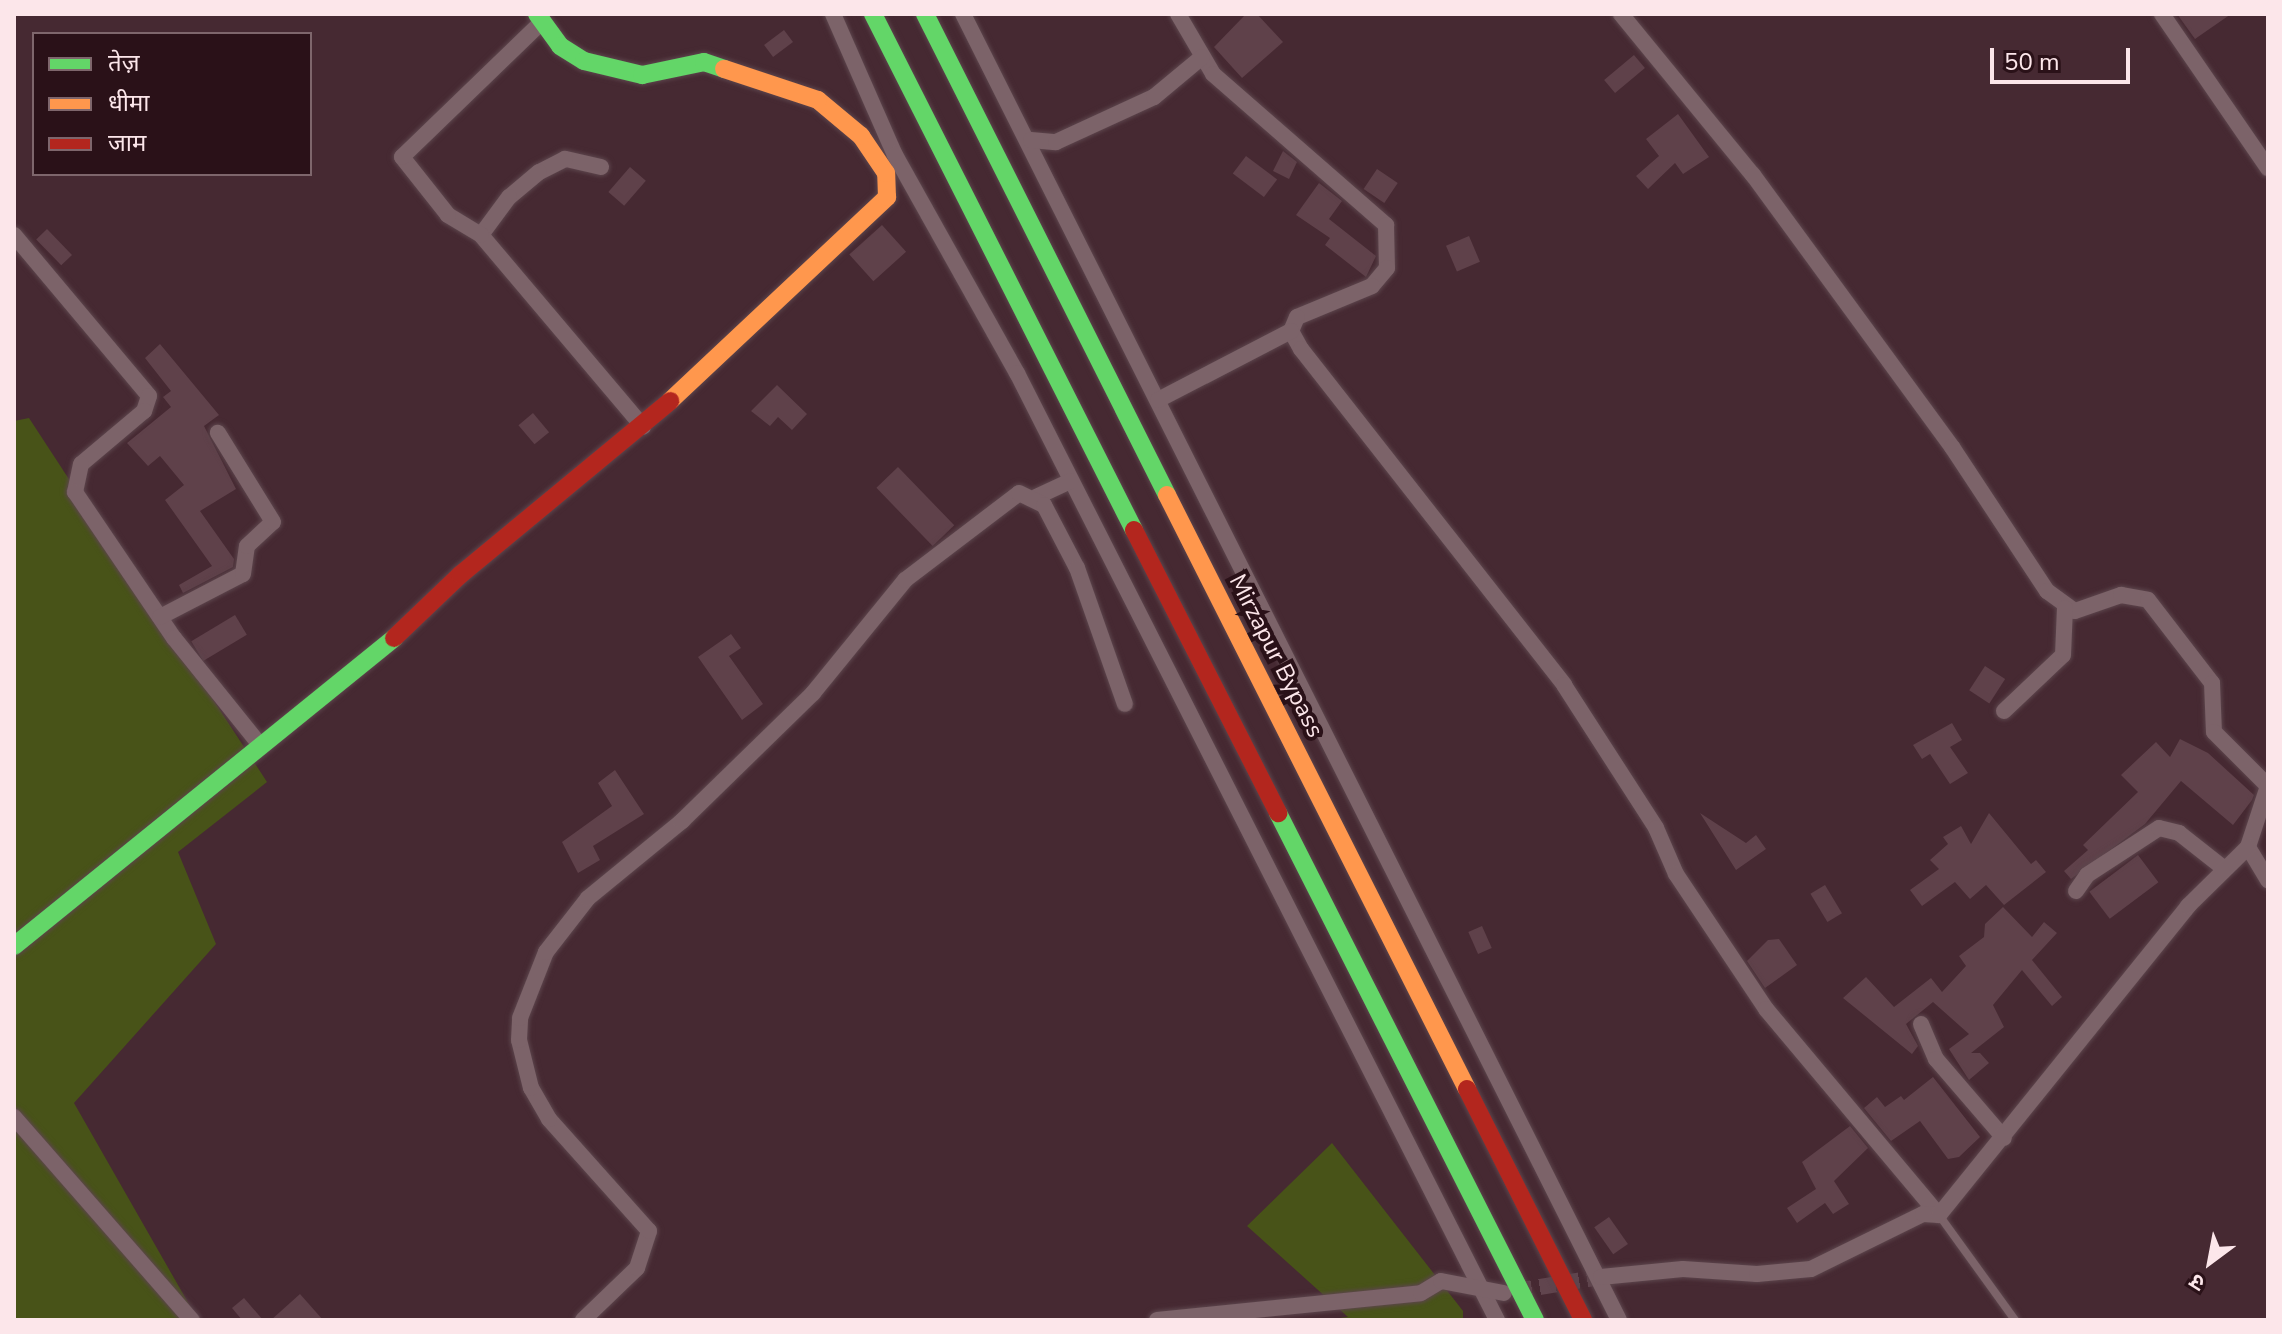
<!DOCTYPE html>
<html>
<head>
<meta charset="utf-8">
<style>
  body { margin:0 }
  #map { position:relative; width:2282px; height:1334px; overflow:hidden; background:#462932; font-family:"Nunito Sans","Noto Sans Devanagari",sans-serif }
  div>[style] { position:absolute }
  .green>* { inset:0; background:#485318 }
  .building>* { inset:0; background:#5f414a; transform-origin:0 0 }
  .street-tunnel>* { height:16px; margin-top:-8px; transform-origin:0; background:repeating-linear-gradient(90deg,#61454e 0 16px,transparent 0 24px) }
  .roads { filter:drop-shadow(0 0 2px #5c454c) drop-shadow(0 0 2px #5c454c) }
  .lane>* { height:8px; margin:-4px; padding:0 4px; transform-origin:4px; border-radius:4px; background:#7c6369 }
  .street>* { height:16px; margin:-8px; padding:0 8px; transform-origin:8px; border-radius:8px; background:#7c6369 }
  .fast>* { height:18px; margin:-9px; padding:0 9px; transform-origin:9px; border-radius:9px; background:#63d668 }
  .slow>* { height:18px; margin:-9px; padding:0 9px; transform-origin:9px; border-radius:9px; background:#ff974d }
  .jam>* { height:18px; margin:-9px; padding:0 9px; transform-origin:9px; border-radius:9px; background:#b3261e }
  span { translate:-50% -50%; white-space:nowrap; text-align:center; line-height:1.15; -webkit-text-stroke:8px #2a1118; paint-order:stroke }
  .street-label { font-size:24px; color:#fce6ea }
  .frame { position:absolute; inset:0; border:16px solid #fce6ea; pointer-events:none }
  .legend { position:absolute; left:32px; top:32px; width:280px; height:144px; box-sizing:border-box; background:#2a1118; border:2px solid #7e666c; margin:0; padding:10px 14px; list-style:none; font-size:24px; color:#fce6ea }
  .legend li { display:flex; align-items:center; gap:16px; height:40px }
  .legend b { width:40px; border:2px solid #7e666c }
  .north { position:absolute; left:2170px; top:1222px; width:80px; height:80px; -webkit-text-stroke:6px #2a1118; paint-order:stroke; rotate:212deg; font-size:22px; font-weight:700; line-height:32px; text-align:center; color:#fce6ea }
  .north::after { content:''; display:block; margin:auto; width:28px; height:36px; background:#fce6ea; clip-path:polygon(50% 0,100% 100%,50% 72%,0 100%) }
  .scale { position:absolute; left:1990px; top:48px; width:140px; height:36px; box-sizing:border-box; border:4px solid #fce6ea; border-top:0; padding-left:10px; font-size:24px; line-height:28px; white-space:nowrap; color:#fce6ea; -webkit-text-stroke:6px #2a1118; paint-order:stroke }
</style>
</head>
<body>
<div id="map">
  <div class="green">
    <i style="clip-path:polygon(29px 418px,267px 782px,178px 852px,216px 944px,74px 1103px,198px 1320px,14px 1320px,14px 421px)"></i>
    <i style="clip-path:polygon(1332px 1143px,1463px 1311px,1463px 1320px,1323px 1320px,1348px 1317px,1247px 1226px)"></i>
  </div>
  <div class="building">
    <i style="clip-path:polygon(1246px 14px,1257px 14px,1283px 42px,1242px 78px,1214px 47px)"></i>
    <i style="clip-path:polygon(2177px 14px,2231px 14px,2195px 39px)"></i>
    <i style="left:784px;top:30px;width:15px;height:25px;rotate:53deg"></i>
    <i style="left:1634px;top:55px;width:17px;height:39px;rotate:50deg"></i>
    <i style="clip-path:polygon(1678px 114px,1709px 157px,1683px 174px,1675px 163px,1648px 189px,1636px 176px,1659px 156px,1646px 139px)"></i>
    <i style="clip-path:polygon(1283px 151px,1297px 162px,1289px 179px,1273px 171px)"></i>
    <i style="left:1246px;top:156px;width:39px;height:22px;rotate:37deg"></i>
    <i style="left:630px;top:167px;width:21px;height:33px;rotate:41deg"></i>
    <i style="left:1377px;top:169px;width:25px;height:24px;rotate:34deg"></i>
    <i style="clip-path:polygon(1319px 183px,1342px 201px,1329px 219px,1376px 256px,1366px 277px,1325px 245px,1330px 238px,1296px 215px)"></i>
    <i style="left:882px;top:225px;width:36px;height:44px;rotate:48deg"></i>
    <i style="left:47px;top:229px;width:36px;height:15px;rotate:46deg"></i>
    <i style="left:1469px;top:236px;width:28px;height:25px;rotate:67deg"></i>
    <i style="clip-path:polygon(160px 344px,219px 415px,204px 426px,236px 489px,200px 511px,234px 559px,233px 567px,183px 593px,179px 585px,212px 566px,165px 500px,184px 485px,160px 456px,148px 466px,127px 443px,171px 407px,163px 397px,171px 391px,145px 358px)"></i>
    <i style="clip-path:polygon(777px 385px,807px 414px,792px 430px,778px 417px,770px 426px,751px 411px)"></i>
    <i style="left:533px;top:413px;width:25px;height:19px;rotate:50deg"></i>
    <i style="left:898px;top:467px;width:81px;height:30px;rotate:46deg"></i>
    <i style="left:235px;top:615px;width:23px;height:51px;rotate:59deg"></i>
    <i style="clip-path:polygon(731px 634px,741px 648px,729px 656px,763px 704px,742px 720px,698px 657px)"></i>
    <i style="left:1985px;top:666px;width:24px;height:29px;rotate:33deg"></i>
    <i style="clip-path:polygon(1952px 723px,1962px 740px,1950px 747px,1968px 773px,1950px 784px,1930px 754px,1922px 759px,1913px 745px)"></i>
    <i style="clip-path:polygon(2180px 739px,2208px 753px,2254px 795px,2252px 800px,2233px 825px,2181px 781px,2145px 824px,2071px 879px,2064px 871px,2088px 850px,2083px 845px,2138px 792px,2121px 775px,2156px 742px,2170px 757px)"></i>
    <i style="clip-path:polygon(615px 770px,644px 814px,593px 846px,600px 860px,578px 873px,562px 842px,612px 806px,598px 783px)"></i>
    <i style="clip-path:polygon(1700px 813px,1746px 843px,1756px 835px,1766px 849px,1736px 870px)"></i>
    <i style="clip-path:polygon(1989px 813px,2031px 864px,2036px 860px,2046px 872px,2004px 905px,1986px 885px,1970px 899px,1955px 882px,1922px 906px,1910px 890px,1939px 869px,1930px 860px,1948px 844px,1943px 837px,1961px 826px,1971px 844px)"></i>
    <i style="left:2138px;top:855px;width:34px;height:61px;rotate:53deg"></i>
    <i style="left:1825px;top:885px;width:33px;height:17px;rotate:59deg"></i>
    <i style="clip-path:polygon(2003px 907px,2032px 937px,2044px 922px,2057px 933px,2032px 960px,2062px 997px,2052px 1006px,2022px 970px,1993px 1005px,2004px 1027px,1971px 1053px,1980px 1053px,1989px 1063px,1969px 1080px,1949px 1049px,1969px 1034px,1933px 1002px,1906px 1024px,1918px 1046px,1912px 1054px,1843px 998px,1866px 977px,1894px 1007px,1931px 978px,1942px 992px,1966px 966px,1959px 956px,1984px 937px,1985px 924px)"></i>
    <i style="left:1482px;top:926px;width:24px;height:15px;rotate:66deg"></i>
    <i style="clip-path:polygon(1779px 939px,1797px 965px,1765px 988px,1747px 961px,1768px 940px)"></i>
    <i style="clip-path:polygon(1933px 1077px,1980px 1137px,1959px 1157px,1948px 1159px,1920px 1121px,1891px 1141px,1864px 1108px,1877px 1097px,1885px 1107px,1901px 1096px,1904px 1100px)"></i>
    <i style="clip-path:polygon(1850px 1126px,1868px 1148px,1834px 1181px,1849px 1204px,1833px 1214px,1825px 1203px,1797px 1223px,1787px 1208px,1816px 1189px,1802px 1162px)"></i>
    <i style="left:1609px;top:1217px;width:33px;height:18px;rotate:55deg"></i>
    <i style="clip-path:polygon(300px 1294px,323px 1320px,271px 1320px)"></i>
    <i style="clip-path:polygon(244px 1298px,263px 1320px,242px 1320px,232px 1308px)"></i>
  </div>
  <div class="street-tunnel">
    <i style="left:1516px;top:1291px;width:86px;rotate:-9.4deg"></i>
  </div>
  <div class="roads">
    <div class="lane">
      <i style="left:1939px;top:1215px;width:130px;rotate:54.1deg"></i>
    </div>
    <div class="street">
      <i style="left:833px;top:14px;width:154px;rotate:66.3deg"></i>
      <i style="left:895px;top:155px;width:250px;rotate:60.8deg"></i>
      <i style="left:1017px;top:373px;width:1062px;rotate:63.12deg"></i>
      <i style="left:963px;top:14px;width:1461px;rotate:63.33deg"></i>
      <i style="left:1178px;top:14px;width:69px;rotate:59.7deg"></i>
      <i style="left:1213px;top:74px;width:230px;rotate:41.1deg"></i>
      <i style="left:1386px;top:225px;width:43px;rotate:88.7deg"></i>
      <i style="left:1387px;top:268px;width:23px;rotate:130deg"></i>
      <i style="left:1372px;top:286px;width:81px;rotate:157.5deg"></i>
      <i style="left:1297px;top:317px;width:15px;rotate:113deg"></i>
      <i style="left:1291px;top:331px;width:21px;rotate:61deg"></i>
      <i style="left:1301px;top:349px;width:427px;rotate:51.9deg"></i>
      <i style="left:1564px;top:685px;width:170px;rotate:57.2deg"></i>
      <i style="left:1656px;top:828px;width:50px;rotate:66.5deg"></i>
      <i style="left:1676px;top:874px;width:162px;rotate:56.3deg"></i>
      <i style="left:1766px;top:1009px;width:269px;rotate:50deg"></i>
      <i style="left:1621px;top:14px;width:208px;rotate:50.7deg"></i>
      <i style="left:1753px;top:175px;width:337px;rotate:53.8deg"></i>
      <i style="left:1952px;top:447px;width:173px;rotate:56.6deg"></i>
      <i style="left:2047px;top:591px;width:34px;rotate:36deg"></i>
      <i style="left:2075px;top:611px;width:49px;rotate:-19.2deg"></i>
      <i style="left:2121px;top:595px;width:27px;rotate:10deg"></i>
      <i style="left:2148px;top:600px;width:105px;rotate:52.4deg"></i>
      <i style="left:2212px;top:683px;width:49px;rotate:87.7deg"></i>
      <i style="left:2214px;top:732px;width:76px;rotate:45deg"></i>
      <i style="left:2162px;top:14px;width:187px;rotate:55.5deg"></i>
      <i style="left:1031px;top:140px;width:25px;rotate:5deg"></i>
      <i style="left:1056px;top:142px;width:108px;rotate:-24.7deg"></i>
      <i style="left:1154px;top:97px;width:62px;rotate:-39.8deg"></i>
      <i style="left:601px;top:167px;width:37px;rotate:-167deg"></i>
      <i style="left:565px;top:159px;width:29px;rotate:153deg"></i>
      <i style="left:539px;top:172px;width:39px;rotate:140deg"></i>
      <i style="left:509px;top:197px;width:47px;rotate:126.4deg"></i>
      <i style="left:481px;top:235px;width:251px;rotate:49.8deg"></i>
      <i style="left:14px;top:235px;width:210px;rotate:50deg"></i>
      <i style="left:149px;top:396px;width:16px;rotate:108deg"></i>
      <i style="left:144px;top:411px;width:82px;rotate:139.9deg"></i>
      <i style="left:81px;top:464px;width:29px;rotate:102deg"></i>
      <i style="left:75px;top:492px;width:176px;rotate:55.9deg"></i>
      <i style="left:174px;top:638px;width:137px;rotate:51.2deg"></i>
      <i style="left:481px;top:235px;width:39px;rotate:-149deg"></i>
      <i style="left:448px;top:215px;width:74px;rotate:-128.4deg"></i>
      <i style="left:402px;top:157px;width:196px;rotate:-44deg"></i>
      <i style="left:1158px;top:400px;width:150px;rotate:-27.4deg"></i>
      <i style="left:1036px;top:497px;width:38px;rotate:-25deg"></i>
      <i style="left:160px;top:617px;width:93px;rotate:-27.4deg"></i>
      <i style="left:243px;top:574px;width:28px;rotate:-82deg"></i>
      <i style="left:247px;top:546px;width:35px;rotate:-43deg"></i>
      <i style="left:273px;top:522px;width:105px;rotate:-121.7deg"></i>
      <i style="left:2004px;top:711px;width:81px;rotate:-43.5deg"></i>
      <i style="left:2063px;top:655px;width:47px;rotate:-87.6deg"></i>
      <i style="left:2268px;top:786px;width:64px;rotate:108.2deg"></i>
      <i style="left:2248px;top:847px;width:39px;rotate:59deg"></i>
      <i style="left:2076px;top:891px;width:19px;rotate:-55deg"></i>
      <i style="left:2087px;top:875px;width:86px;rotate:-33.1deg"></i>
      <i style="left:2159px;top:828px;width:21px;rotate:14deg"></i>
      <i style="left:2179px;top:833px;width:55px;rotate:38.3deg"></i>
      <i style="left:1921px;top:1024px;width:38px;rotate:67deg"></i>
      <i style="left:1936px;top:1059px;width:104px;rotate:49.3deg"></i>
      <i style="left:14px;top:1117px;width:270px;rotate:48.8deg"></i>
      <i style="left:1601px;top:1277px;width:82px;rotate:-5.6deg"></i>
      <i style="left:1683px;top:1269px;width:74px;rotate:3.9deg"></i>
      <i style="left:1757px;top:1274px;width:54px;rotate:-5.3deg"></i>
      <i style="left:1811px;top:1269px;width:125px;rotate:-26.2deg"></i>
      <i style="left:1923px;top:1214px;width:16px;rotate:4deg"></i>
      <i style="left:1939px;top:1215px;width:397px;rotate:-51.1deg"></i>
      <i style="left:2188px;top:906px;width:84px;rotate:-44.5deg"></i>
      <i style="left:583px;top:1320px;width:75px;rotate:-43.9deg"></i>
      <i style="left:637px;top:1268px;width:39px;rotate:-72deg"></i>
      <i style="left:649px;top:1231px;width:150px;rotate:-131.8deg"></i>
      <i style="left:549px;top:1119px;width:36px;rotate:-120deg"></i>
      <i style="left:531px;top:1088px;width:49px;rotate:-104deg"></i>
      <i style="left:519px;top:1040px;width:22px;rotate:-87deg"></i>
      <i style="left:520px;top:1018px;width:71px;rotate:-68.5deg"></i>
      <i style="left:546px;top:952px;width:68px;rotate:-52.1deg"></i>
      <i style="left:588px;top:898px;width:122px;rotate:-39.3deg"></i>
      <i style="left:682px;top:821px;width:183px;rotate:-44.3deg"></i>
      <i style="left:813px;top:693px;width:146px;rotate:-50.8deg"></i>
      <i style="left:905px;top:580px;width:143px;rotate:-37.3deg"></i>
      <i style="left:1019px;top:493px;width:28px;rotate:26deg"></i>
      <i style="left:1044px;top:505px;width:71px;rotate:62.4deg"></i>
      <i style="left:1077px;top:568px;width:144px;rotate:70.6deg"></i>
      <i style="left:1157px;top:1320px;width:265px;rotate:-5.8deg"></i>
      <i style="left:1421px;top:1293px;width:23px;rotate:-31deg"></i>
      <i style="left:1441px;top:1281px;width:64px;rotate:10.8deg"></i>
    </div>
    <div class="fast">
      <i style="left:537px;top:14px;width:39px;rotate:54deg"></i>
      <i style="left:560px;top:46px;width:28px;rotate:32deg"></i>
      <i style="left:584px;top:61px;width:60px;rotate:13.6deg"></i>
      <i style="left:642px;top:75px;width:63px;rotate:-11.8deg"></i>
      <i style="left:704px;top:62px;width:21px;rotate:19deg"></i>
      <i style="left:873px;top:14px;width:578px;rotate:63.17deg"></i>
      <i style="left:925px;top:14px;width:538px;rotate:63.29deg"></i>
      <i style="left:1278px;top:813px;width:568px;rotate:63.12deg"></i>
      <i style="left:14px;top:946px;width:489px;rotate:-39deg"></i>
    </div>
    <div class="slow">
      <i style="left:670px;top:401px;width:298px;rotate:-43.2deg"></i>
      <i style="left:887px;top:197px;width:24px;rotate:-92deg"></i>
      <i style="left:886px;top:173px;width:45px;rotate:-124deg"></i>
      <i style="left:861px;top:136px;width:56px;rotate:-140.1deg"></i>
      <i style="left:818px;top:100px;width:99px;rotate:-161.7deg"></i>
      <i style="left:1167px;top:495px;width:665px;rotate:63.2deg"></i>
    </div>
    <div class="jam">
      <i style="left:1134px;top:530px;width:318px;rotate:63deg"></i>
      <i style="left:394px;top:638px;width:91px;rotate:-43.7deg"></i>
      <i style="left:460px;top:575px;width:273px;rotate:-39.6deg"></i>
      <i style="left:1467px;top:1089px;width:258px;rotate:63.3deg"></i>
    </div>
  </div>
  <div class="street-label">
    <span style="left:1276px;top:656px;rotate:63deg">Mirzapur Bypass</span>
  </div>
  <div class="frame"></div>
  <ul class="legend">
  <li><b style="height:10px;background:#63d668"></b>तेज़</li>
  <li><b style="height:10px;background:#ff974d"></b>धीमा</li>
  <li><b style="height:10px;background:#b3261e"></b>जाम</li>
  </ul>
  <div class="north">उ</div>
  <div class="scale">50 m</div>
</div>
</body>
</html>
